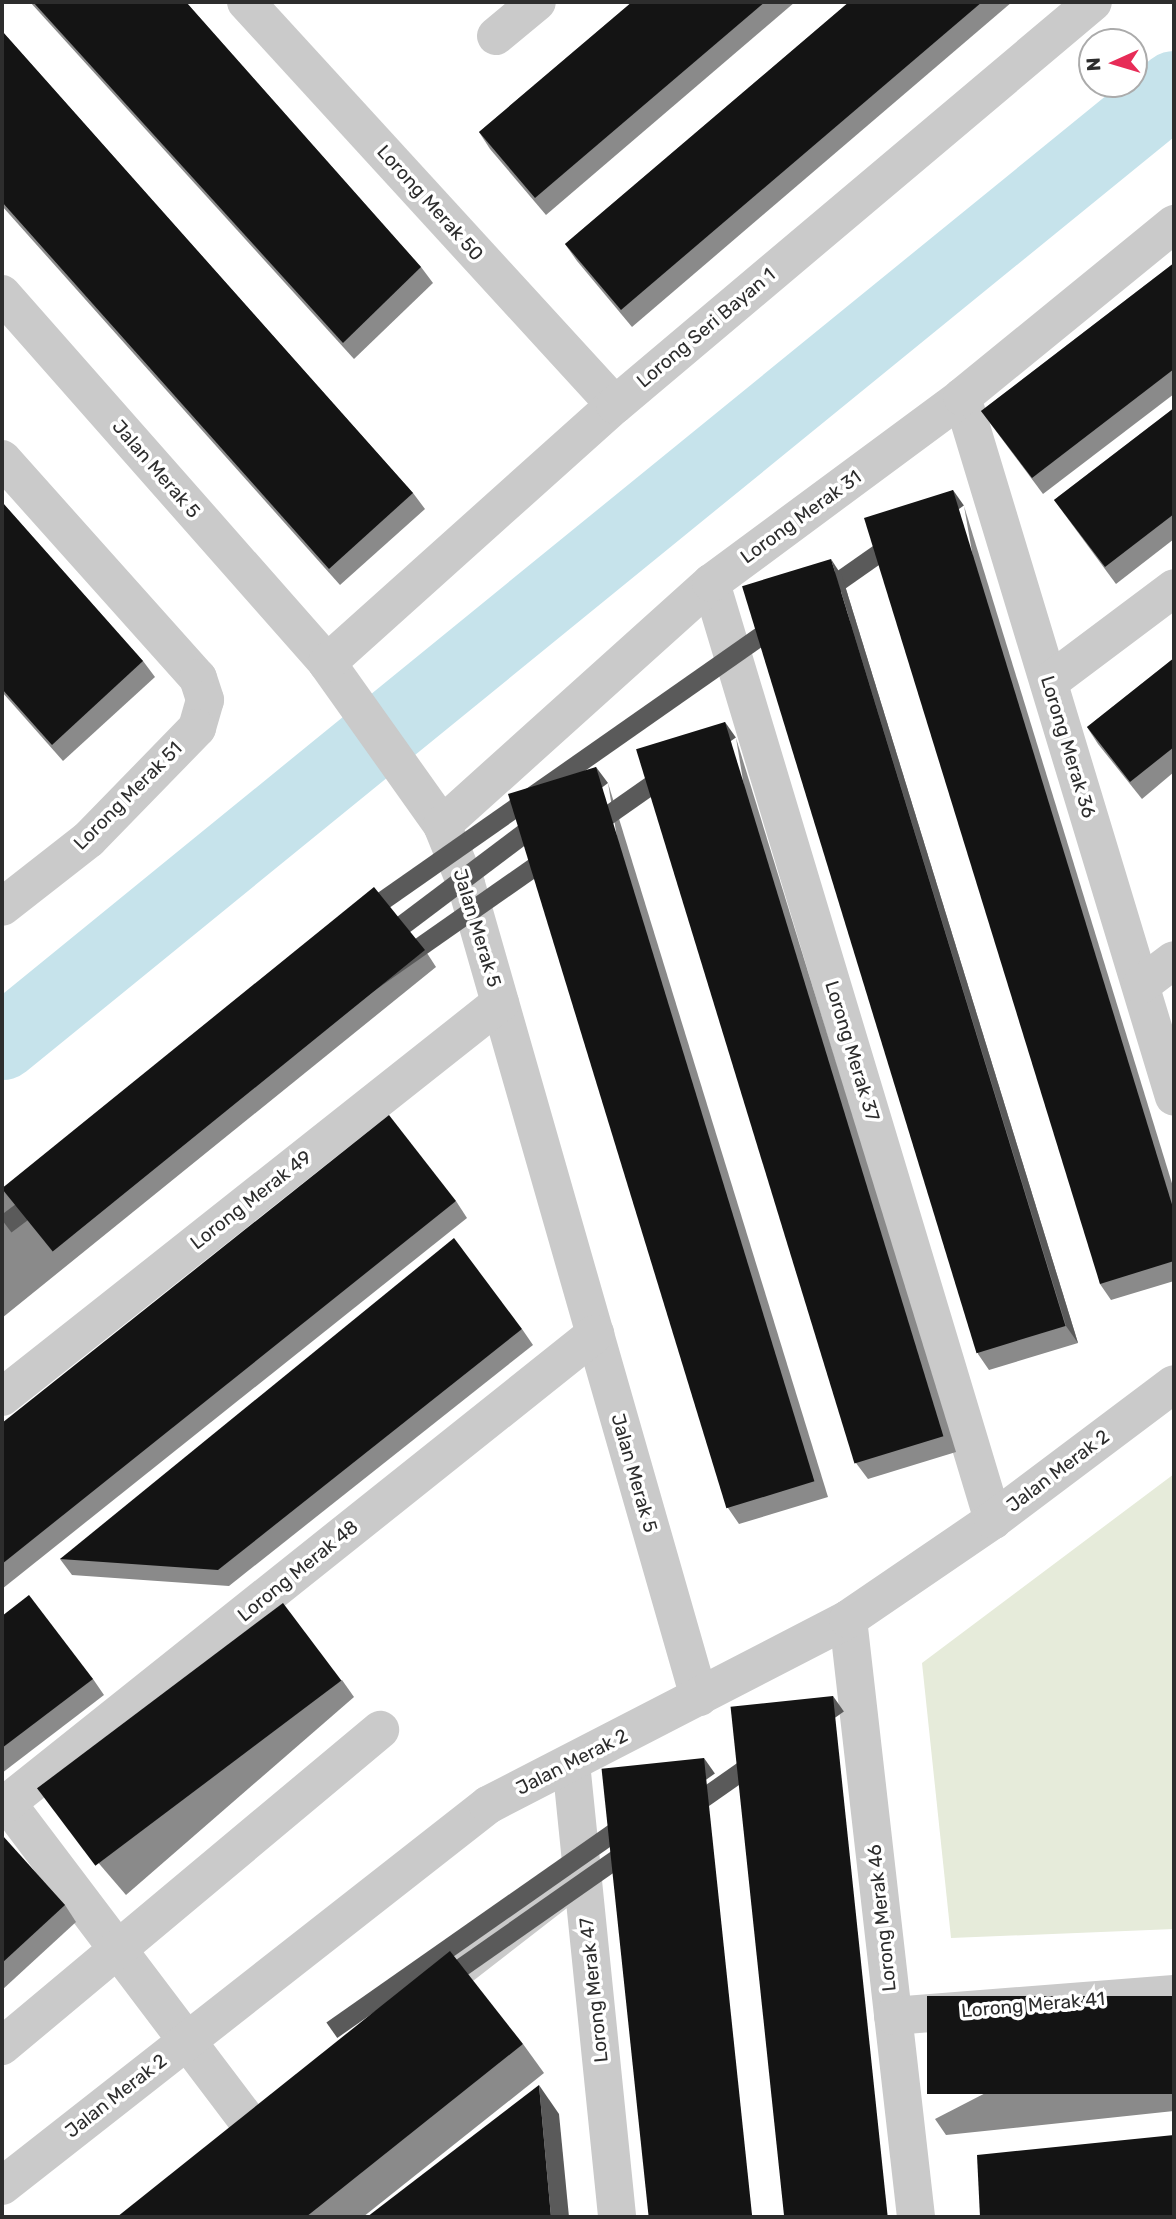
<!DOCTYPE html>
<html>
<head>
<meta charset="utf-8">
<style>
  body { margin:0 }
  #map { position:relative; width:1176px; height:2219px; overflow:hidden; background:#fff; font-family:Rubik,sans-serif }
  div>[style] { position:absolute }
  .green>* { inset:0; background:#e6ebda }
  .river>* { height:75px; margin:-37.5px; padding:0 37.5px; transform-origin:37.5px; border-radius:37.5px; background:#c6e3eb }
  .minor>* { height:38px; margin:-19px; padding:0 19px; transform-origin:19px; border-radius:19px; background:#cacaca }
  .wall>* { inset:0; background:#8a8a8a }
  .shaded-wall>* { inset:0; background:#5a5a5a; transform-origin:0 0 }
  .building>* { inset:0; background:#141414; transform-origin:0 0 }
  span { translate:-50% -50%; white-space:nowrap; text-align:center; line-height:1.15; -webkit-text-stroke:7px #fff; paint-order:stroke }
  .street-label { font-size:19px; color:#2d2d2d }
  .frame { position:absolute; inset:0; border:4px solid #2d2d2d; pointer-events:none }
  .north { position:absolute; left:1078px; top:28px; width:70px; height:70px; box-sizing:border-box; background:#fff; border:2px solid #ababab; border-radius:50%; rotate:266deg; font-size:19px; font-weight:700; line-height:28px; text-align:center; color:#2d2d2d }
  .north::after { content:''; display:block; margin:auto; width:24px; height:32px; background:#e72c57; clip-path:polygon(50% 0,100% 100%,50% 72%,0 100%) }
</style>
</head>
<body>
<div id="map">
  <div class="green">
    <i style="clip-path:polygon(1174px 1474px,1174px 1929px,951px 1938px,922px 1663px)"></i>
  </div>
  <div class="river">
    <i style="left:2px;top:1042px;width:1511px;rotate:-39.15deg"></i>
  </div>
  <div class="minor">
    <i style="left:246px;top:2px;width:546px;rotate:47.52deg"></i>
    <i style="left:496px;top:36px;width:53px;rotate:-39.7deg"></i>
    <i style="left:2px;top:294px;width:492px;rotate:48.6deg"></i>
    <i style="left:327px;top:663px;width:199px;rotate:54.6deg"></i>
    <i style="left:442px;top:825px;width:64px;rotate:67.9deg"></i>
    <i style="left:466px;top:884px;width:846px;rotate:74.01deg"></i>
    <i style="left:962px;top:397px;width:731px;rotate:73.15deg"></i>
    <i style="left:2px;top:459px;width:294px;rotate:48.2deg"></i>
    <i style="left:198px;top:678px;width:23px;rotate:72deg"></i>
    <i style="left:205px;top:700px;width:29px;rotate:106deg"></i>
    <i style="left:197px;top:728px;width:155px;rotate:134.2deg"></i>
    <i style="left:89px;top:839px;width:110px;rotate:142deg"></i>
    <i style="left:711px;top:583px;width:979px;rotate:73.25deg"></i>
    <i style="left:327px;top:663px;width:387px;rotate:-41.9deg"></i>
    <i style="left:615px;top:405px;width:625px;rotate:-40.13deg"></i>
    <i style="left:1049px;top:682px;width:156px;rotate:-36.9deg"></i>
    <i style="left:442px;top:825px;width:362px;rotate:-42deg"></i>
    <i style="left:711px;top:583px;width:312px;rotate:-36.5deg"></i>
    <i style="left:962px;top:397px;width:274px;rotate:-39.2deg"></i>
    <i style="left:1141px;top:985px;width:41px;rotate:-37.1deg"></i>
    <i style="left:2px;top:1397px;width:635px;rotate:-38.35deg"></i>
    <i style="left:848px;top:1619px;width:602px;rotate:83.51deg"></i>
    <i style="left:571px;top:1763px;width:456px;rotate:84.2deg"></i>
    <i style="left:7px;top:1803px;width:406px;rotate:52.9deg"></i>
    <i style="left:2px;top:1807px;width:759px;rotate:-38.58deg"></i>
    <i style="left:420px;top:1998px;width:204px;rotate:-37.8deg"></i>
    <i style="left:893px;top:2016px;width:282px;rotate:-4.5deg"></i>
    <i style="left:2px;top:2046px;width:493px;rotate:-39.9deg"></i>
    <i style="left:2px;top:2186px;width:618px;rotate:-38.09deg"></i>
    <i style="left:488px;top:1805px;width:405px;rotate:-27.3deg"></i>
    <i style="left:848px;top:1619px;width:176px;rotate:-34.3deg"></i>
    <i style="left:993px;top:1520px;width:226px;rotate:-36.9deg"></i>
  </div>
  <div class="wall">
    <i style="clip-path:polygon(30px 2px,186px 2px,421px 267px,433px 283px,354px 359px)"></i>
    <i style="clip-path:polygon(632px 2px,795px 2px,546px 215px,490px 149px,479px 132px)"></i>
    <i style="clip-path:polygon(849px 2px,1012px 2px,632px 327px,577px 261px,565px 244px)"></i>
    <i style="clip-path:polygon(2px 31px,413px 493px,425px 509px,340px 585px,2px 206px)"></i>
    <i style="clip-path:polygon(1174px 263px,1174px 394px,1043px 494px,981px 411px)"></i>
    <i style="clip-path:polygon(1174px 408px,1174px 539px,1116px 584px,1054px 500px)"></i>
    <i style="clip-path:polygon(2px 502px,143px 661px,155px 677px,63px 761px,2px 692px)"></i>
    <i style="clip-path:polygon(964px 506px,1174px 1190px,1174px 1281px,1111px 1300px,1100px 1284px)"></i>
    <i style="clip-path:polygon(842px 576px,1078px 1343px,989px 1370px,978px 1354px)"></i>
    <i style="clip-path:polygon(1174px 658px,1174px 772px,1142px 799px,1098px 744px,1087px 727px)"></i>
    <i style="clip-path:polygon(736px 738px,956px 1452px,868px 1479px,856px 1463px)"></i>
    <i style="clip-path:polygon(608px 783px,828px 1497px,739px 1524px,728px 1508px)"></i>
    <i style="clip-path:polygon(425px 950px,436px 967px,2px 1318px,2px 1188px)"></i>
    <i style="clip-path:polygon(456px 1201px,467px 1218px,2px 1589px,2px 1423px)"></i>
    <i style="clip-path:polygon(522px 1329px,533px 1345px,229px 1586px,72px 1575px,60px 1559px)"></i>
    <i style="clip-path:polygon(2px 1616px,93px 1679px,104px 1695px,2px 1773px)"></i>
    <i style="clip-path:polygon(342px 1680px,354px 1697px,126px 1895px,65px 1824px,53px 1808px)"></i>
    <i style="clip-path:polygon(2px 1837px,65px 1905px,76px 1922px,2px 1990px)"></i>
    <i style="clip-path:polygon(1174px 1996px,1174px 2111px,946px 2135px,935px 2119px)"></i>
    <i style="clip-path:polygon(523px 2044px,544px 2073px,363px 2217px,117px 2217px)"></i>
  </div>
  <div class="shaded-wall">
    <i style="left:953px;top:490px;width:19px;height:754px;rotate:55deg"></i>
    <i style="clip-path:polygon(831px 559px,842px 576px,1078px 1343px,1066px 1326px)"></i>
    <i style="left:725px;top:722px;width:19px;height:747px;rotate:55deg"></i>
    <i style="left:596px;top:767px;width:20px;height:747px;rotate:53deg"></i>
    <i style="left:833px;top:1696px;width:19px;height:524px;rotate:55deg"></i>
    <i style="left:704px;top:1758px;width:19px;height:461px;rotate:55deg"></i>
    <i style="clip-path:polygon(539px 2085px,559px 2114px,569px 2217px,551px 2217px)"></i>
  </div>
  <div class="building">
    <i style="clip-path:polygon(33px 2px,186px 2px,421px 267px,343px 343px)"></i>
    <i style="clip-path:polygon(632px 2px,765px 2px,535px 198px,479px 132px)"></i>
    <i style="clip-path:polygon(849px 2px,982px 2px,621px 310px,565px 244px)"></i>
    <i style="clip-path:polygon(2px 31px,413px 493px,329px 569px,2px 202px)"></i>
    <i style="clip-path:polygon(1174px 263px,1174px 369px,1032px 478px,981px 411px)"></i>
    <i style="clip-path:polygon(1174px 408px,1174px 514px,1105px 567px,1054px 500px)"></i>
    <i style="clip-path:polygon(953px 490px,1174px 1211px,1174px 1261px,1100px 1284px,864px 518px)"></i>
    <i style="clip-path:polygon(2px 502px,143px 661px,52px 745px,2px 689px)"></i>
    <i style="left:831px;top:559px;width:802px;height:93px;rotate:73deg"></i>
    <i style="clip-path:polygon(1174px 658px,1174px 747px,1130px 782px,1087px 727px)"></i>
    <i style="left:725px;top:722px;width:747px;height:93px;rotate:73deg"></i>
    <i style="left:596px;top:767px;width:747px;height:92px;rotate:73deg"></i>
    <i style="left:374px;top:887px;width:81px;height:479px;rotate:51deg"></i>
    <i style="clip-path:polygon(389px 1115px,456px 1201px,2px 1564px,2px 1423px)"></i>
    <i style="clip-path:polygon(454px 1238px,522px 1329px,218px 1570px,60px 1559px)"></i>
    <i style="clip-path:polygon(29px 1595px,93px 1679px,2px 1748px,2px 1616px)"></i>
    <i style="left:283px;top:1603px;width:97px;height:308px;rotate:53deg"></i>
    <i style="left:833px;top:1696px;width:524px;height:103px;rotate:84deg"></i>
    <i style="left:704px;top:1758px;width:461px;height:103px;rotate:84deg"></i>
    <i style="clip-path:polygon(3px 1836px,65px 1905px,2px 1963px,2px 1837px)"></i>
    <i style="clip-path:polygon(450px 1951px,523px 2044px,306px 2217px,117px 2217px)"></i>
    <i style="left:1174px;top:1996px;width:98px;height:247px;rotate:90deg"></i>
    <i style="clip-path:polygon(539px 2085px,551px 2217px,367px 2217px)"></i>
    <i style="clip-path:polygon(1174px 2135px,1174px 2217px,980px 2217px,977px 2155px)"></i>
  </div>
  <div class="street-label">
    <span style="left:430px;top:203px;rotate:48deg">Lorong Merak 50</span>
    <span style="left:706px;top:328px;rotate:-40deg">Lorong Seri Bayan 1</span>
    <span style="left:156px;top:469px;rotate:49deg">Jalan Merak 5</span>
    <span style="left:801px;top:517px;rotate:-36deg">Lorong Merak 31</span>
    <span style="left:1068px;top:747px;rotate:73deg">Lorong Merak 36</span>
    <span style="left:128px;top:796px;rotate:-45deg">Lorong Merak 51</span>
    <span style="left:477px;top:928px;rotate:73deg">Jalan Merak 5</span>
    <span style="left:852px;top:1051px;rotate:73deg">Lorong Merak 37</span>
    <span style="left:251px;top:1200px;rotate:-38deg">Lorong Merak 49</span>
    <span style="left:1058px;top:1471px;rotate:-37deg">Jalan Merak 2</span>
    <span style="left:634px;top:1473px;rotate:74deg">Jalan Merak 5</span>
    <span style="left:298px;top:1571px;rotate:-39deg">Lorong Merak 48</span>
    <span style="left:572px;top:1762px;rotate:-27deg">Jalan Merak 2</span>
    <span style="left:882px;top:1918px;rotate:-96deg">Lorong Merak 46</span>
    <span style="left:594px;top:1990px;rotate:-96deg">Lorong Merak 47</span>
    <span style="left:1033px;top:2005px;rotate:-5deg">Lorong Merak 41</span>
    <span style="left:116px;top:2096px;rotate:-38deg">Jalan Merak 2</span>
  </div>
  <div class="frame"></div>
  <div class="north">N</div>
</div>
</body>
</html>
